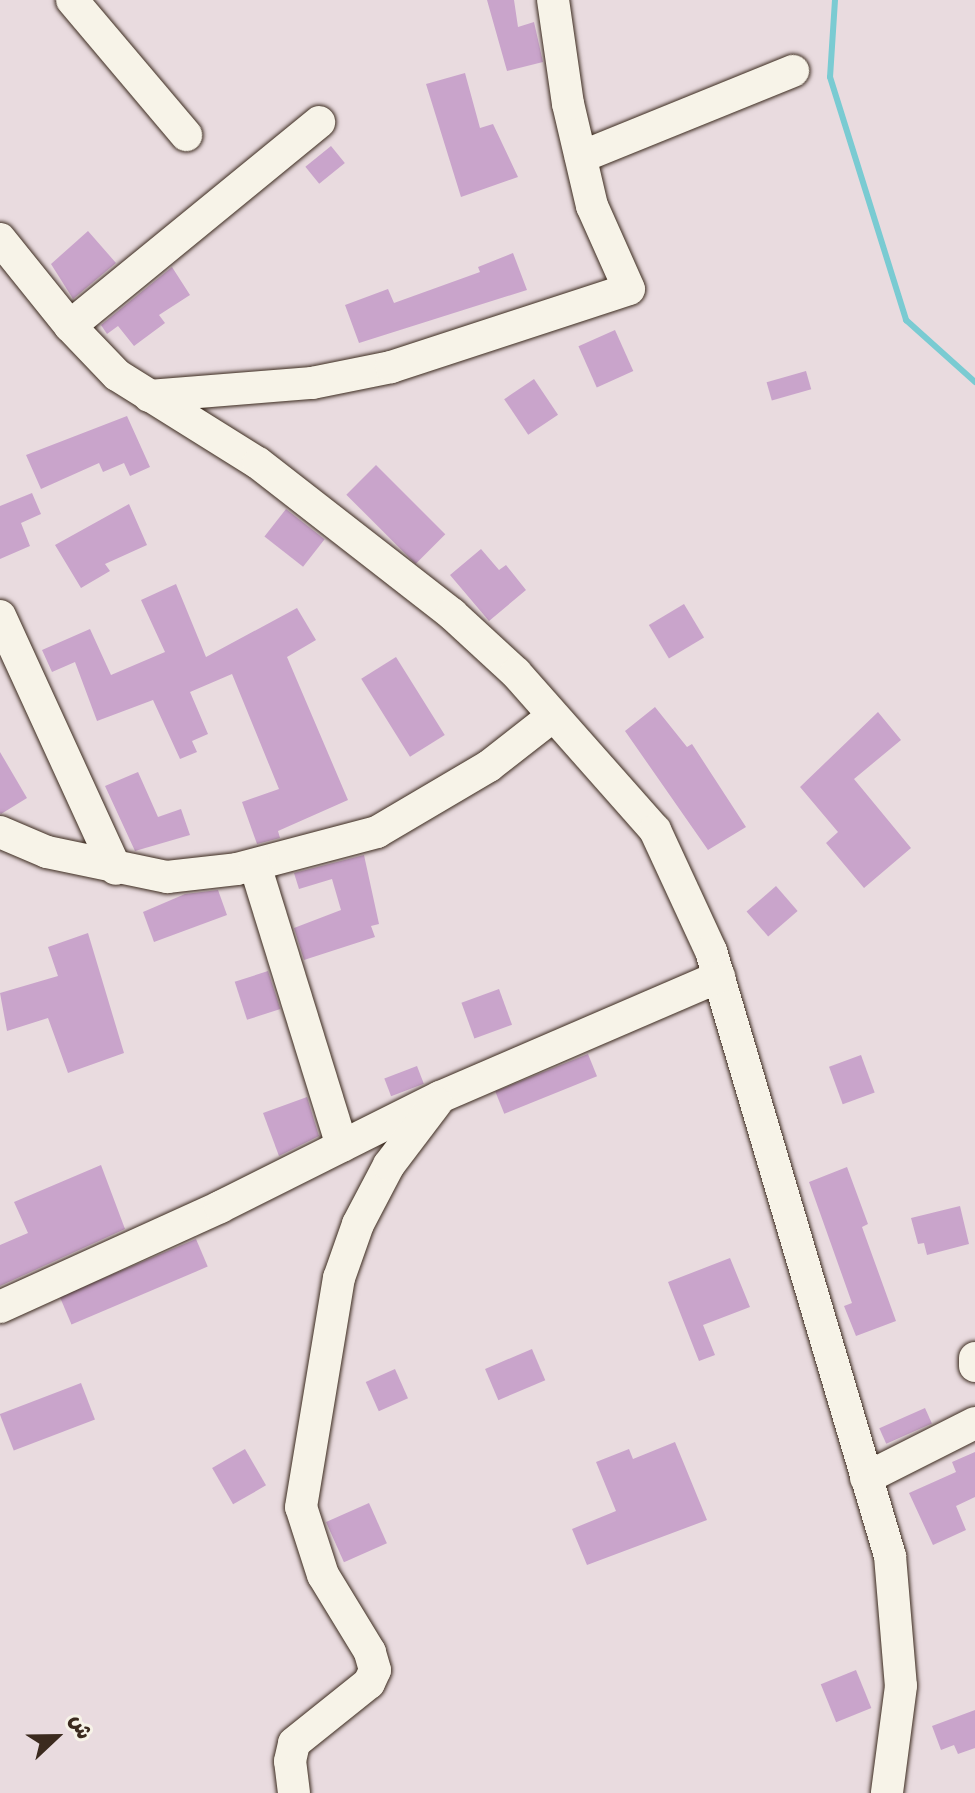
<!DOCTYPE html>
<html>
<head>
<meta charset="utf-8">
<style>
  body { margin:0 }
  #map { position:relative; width:975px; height:1793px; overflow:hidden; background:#e9dbdf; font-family:"Gochi Hand","Playpen Sans Arabic",sans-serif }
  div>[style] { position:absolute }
  .stream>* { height:6px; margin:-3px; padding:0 3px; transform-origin:3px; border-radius:3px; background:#7acbd2 }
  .building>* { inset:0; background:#c9a4cb; transform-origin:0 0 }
  .roads { filter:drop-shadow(0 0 2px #3b2a1e) drop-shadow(0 0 2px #3b2a1e) }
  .minor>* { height:32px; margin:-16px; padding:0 16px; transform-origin:16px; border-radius:16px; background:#f7f3e8 }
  span { translate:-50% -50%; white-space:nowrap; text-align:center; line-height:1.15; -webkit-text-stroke:8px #f7f3e8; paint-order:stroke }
  .north { position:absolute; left:16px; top:1697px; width:80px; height:80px; -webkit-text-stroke:6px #f7f3e8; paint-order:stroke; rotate:68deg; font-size:22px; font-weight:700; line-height:32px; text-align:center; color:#3b2a1e }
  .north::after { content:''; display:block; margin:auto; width:28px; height:36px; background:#3b2a1e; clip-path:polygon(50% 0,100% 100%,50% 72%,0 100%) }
</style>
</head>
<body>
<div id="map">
  <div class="stream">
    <i style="left:835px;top:0;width:77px;rotate:93.7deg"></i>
    <i style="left:830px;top:77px;width:255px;rotate:72.6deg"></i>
    <i style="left:906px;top:320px;width:93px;rotate:41.9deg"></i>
  </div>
  <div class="building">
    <i style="clip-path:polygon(487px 0,514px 0,518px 27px,534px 22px,543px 62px,507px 71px)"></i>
    <i style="clip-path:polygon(465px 73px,480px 128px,493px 124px,518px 177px,461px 197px,426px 84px)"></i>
    <i style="left:331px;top:146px;width:22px;height:33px;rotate:51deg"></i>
    <i style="clip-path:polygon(88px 231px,116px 263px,73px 299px,51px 264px)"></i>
    <i style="clip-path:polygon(513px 253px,527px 290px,359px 343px,345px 305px,388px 289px,394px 303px,480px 272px,478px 267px)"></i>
    <i style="clip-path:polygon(172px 267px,190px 295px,159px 315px,165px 323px,134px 346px,118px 326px,107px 334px,101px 325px)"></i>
    <i style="left:615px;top:330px;width:45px;height:40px;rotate:66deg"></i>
    <i style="left:806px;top:371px;width:19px;height:41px;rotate:74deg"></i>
    <i style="left:534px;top:379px;width:43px;height:36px;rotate:56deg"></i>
    <i style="clip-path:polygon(127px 416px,150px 467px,130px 476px,124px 463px,103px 472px,99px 463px,41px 489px,26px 455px)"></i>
    <i style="left:376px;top:465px;width:98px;height:42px;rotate:45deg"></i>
    <i style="clip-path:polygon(32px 493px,41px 514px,21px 523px,30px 546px,0 559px,0 506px)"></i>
    <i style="clip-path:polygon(129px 504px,147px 545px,105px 564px,110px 571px,81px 588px,55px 545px)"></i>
    <i style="left:286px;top:509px;width:49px;height:35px;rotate:38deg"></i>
    <i style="clip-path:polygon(481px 549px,499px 570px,506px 565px,526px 590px,489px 621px,450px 575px)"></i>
    <i style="clip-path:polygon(176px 584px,206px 657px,297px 608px,316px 640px,287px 657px,348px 800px,278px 831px,280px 838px,257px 844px,242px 802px,279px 789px,232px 674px,190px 692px,208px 734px,192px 741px,197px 752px,180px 759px,153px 700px,97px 721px,75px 662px,52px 672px,42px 650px,90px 629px,111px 675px,165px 652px,141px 600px)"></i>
    <i style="left:684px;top:604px;width:39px;height:41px;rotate:59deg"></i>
    <i style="left:396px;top:657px;width:92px;height:41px;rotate:58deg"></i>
    <i style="clip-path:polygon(655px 707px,687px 747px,692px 744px,746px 827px,708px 850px,625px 731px)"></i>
    <i style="clip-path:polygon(878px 712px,901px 740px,854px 779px,911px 848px,864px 888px,826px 843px,838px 832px,800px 787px)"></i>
    <i style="clip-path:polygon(0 752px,27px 798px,1px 814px,0 813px)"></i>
    <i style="clip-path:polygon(138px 772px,158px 817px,181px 809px,190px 835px,135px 851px,105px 786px)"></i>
    <i style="clip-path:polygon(364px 855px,379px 924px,371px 926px,375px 937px,304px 960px,294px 928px,341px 910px,332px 879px,299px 889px,294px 873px)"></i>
    <i style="left:776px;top:886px;width:33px;height:39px;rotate:49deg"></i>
    <i style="clip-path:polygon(218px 890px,227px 915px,154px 942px,143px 912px,185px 894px)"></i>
    <i style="clip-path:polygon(88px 933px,124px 1053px,68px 1073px,48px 1018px,7px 1031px,0 993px,58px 976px,48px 947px)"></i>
    <i style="left:268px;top:971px;width:40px;height:35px;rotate:72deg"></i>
    <i style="left:499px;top:989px;width:38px;height:40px;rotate:70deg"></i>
    <i style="left:588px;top:1054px;width:24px;height:100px;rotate:68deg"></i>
    <i style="left:861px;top:1055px;width:40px;height:34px;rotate:70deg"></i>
    <i style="left:417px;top:1066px;width:19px;height:35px;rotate:69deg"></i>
    <i style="clip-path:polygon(307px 1097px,319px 1136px,279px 1156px,263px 1113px)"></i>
    <i style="clip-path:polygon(101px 1165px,125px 1229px,0 1286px,0 1245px,28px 1233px,14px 1202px)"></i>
    <i style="clip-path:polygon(847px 1167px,868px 1224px,862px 1227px,896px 1321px,856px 1336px,844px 1306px,852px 1303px,809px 1182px)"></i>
    <i style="clip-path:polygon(960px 1206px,969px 1244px,927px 1255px,924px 1243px,918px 1244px,911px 1218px)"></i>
    <i style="left:196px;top:1239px;width:30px;height:148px;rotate:67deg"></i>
    <i style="clip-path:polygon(730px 1258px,750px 1307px,703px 1325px,715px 1355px,699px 1361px,668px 1282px)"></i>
    <i style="left:532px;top:1349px;width:34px;height:51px;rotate:67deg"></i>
    <i style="left:395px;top:1369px;width:32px;height:32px;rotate:66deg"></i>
    <i style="left:81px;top:1383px;width:39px;height:87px;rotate:69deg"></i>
    <i style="left:925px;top:1408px;width:17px;height:50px;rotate:66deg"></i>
    <i style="clip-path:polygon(675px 1442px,707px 1520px,587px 1565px,572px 1529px,616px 1511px,596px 1462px,629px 1449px,633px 1459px)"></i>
    <i style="left:245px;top:1449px;width:42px;height:38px;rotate:60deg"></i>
    <i style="clip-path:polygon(975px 1452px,975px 1497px,956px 1506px,966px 1530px,933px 1545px,909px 1493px,956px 1472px,952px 1462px)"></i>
    <i style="left:369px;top:1503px;width:44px;height:47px;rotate:66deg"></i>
    <i style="left:856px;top:1670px;width:41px;height:38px;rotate:68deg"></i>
    <i style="clip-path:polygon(975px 1710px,975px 1748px,958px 1754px,954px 1745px,941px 1750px,932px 1726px)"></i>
  </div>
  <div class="roads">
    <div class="minor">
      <i style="left:72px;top:0;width:177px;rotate:49.8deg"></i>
      <i style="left:581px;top:157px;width:229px;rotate:-22.1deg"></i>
      <i style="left:0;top:239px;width:112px;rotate:51.2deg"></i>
      <i style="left:70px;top:326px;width:68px;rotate:46.2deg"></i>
      <i style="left:117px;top:375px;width:166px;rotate:32deg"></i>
      <i style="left:258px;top:463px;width:246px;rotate:37.9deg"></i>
      <i style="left:452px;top:614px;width:87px;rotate:42.7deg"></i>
      <i style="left:516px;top:673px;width:210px;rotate:48.5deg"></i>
      <i style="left:655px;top:830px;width:133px;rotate:65.2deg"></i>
      <i style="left:711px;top:951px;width:631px;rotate:73.52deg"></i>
      <i style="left:890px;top:1556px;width:130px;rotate:85.2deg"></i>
      <i style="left:901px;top:1686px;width:108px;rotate:97.5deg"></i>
      <i style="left:70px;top:326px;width:322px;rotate:-39.3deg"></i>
      <i style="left:149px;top:396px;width:164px;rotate:-4.6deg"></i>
      <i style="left:312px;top:383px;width:81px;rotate:-11.4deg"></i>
      <i style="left:391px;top:367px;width:250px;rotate:-18.1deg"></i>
      <i style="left:629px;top:289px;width:91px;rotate:-114deg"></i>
      <i style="left:592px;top:206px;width:105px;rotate:-103.2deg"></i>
      <i style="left:568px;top:104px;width:105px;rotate:-98.2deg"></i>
      <i style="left:0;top:616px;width:278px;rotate:65.4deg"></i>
      <i style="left:0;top:832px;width:51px;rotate:23.1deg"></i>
      <i style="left:47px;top:852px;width:123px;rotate:11.8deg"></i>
      <i style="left:167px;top:877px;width:70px;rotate:-6.5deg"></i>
      <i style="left:237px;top:869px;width:145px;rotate:-14.8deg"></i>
      <i style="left:377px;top:832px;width:130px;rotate:-30.5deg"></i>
      <i style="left:489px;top:766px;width:81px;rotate:-38deg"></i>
      <i style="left:255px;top:865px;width:294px;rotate:72.8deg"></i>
      <i style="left:0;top:1307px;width:242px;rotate:-24.4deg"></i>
      <i style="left:220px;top:1207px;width:246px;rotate:-26.6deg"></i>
      <i style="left:440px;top:1097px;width:304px;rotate:-23.3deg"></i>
      <i style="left:975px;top:1358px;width:8px;rotate:90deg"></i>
      <i style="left:866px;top:1478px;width:122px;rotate:-26.8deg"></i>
      <i style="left:294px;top:1793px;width:32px;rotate:-97deg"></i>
      <i style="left:290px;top:1761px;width:18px;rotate:-77deg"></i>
      <i style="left:294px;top:1743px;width:96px;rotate:-38.7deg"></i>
      <i style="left:369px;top:1683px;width:14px;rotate:-65deg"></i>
      <i style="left:375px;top:1670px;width:19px;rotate:-106deg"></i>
      <i style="left:370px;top:1652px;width:90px;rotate:-121.4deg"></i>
      <i style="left:323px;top:1575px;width:71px;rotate:-107.9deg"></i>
      <i style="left:301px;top:1507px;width:232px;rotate:-80.6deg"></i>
      <i style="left:339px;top:1278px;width:57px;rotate:-70.6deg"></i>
      <i style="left:358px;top:1224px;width:67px;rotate:-62.3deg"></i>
      <i style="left:389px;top:1165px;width:78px;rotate:-52.8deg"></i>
    </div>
  </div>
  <div class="north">ش</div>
</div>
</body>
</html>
